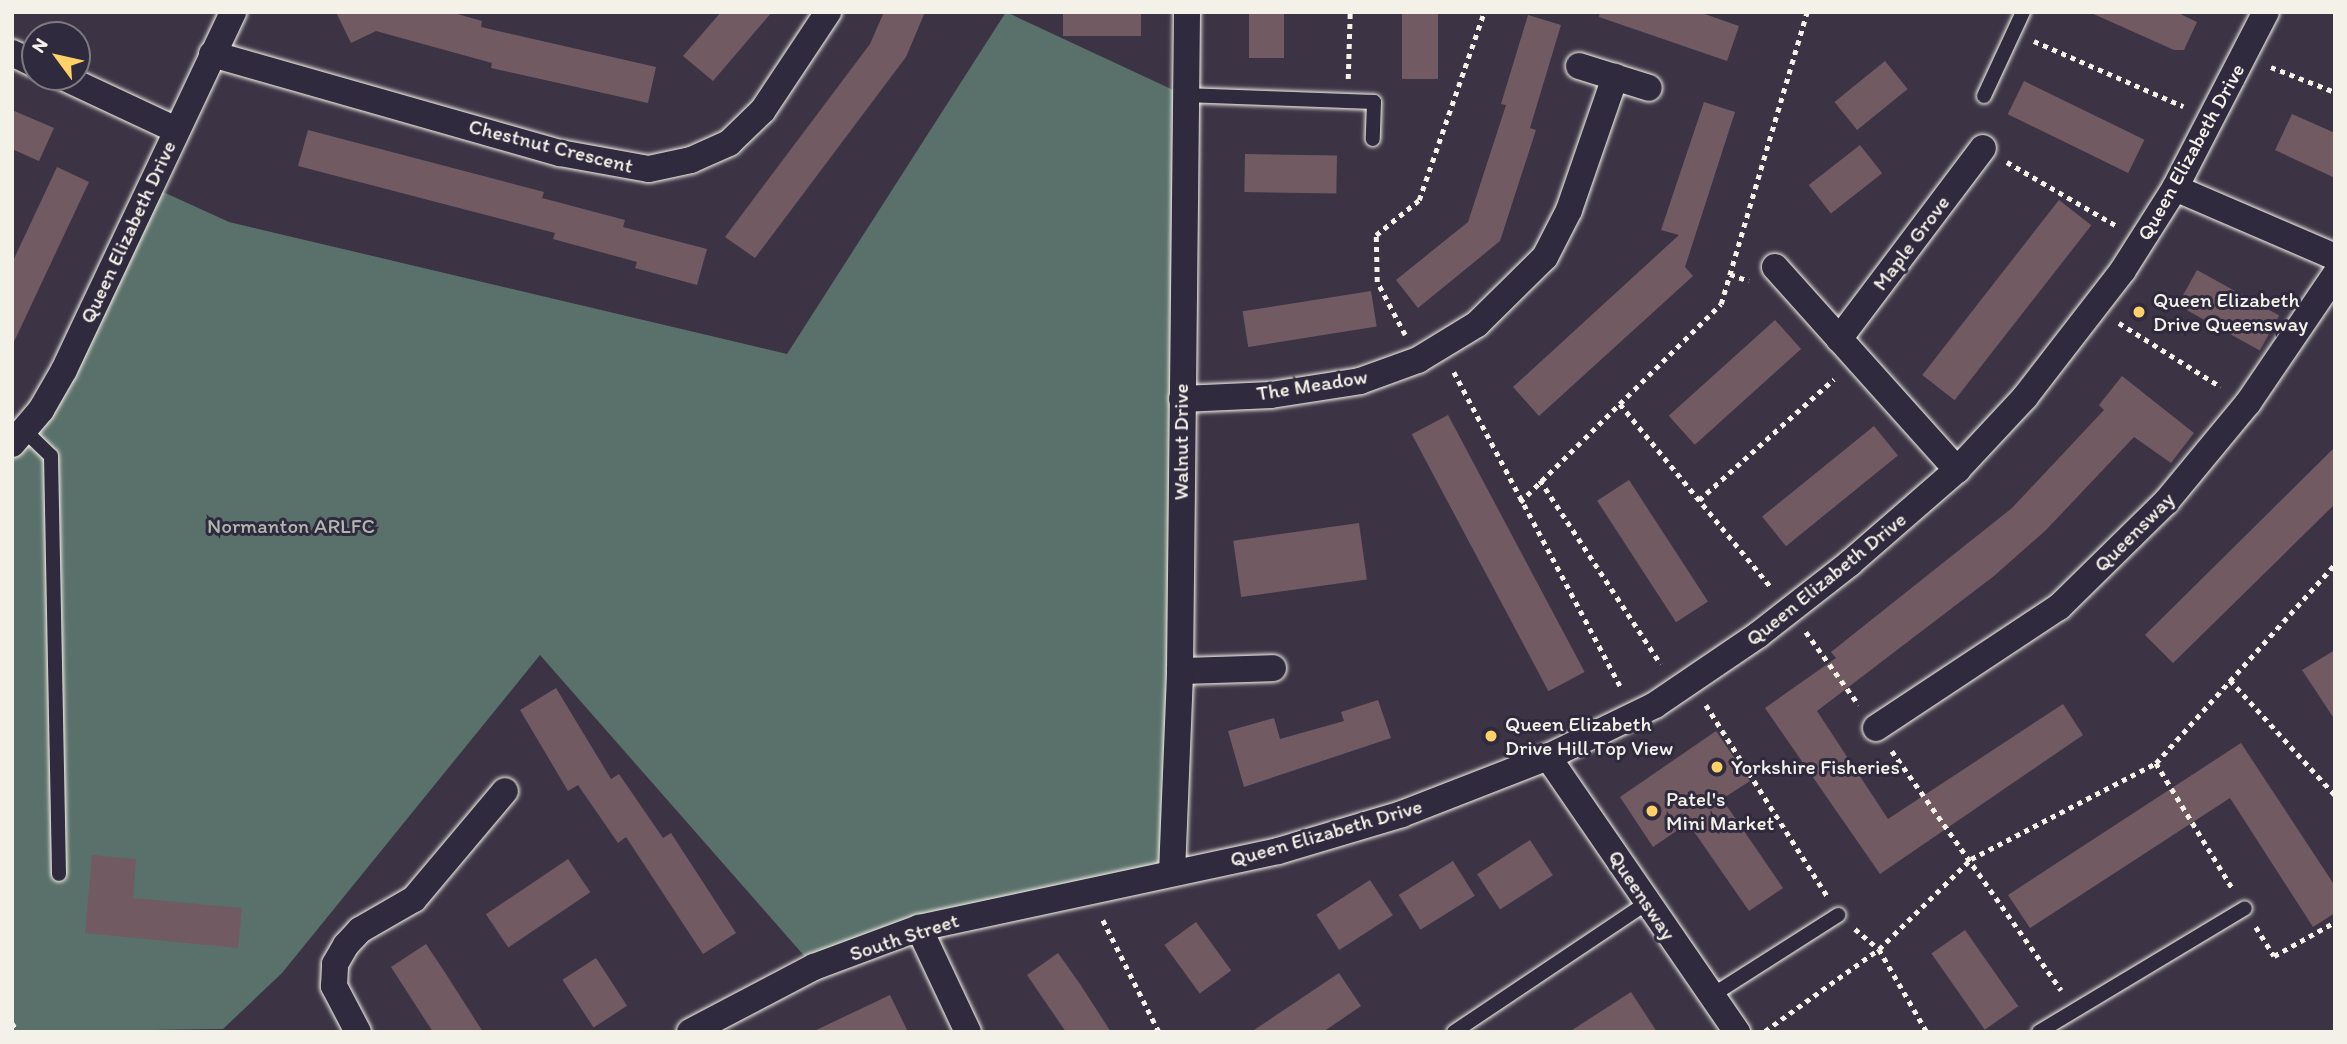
<!DOCTYPE html>
<html>
<head>
<meta charset="utf-8">
<style>
  body { margin:0 }
  #map { position:relative; width:2347px; height:1044px; overflow:hidden; background:#3c3445; font-family:Itim,sans-serif }
  div>[style] { position:absolute }
  .green>* { inset:0; background:#5a706a }
  .building>* { inset:0; background:#725a63; transform-origin:0 0 }
  .path>* { height:4.5px; margin-top:-2.25px; transform-origin:0; background:repeating-linear-gradient(90deg,#f4f1e8 0 5px,transparent 0 10px) }
  .roads { filter:drop-shadow(0 0 2px #f4f1e8) drop-shadow(0 0 2px #f4f1e8) }
  .service>* { height:14px; margin:-7px; padding:0 7px; transform-origin:7px; border-radius:7px; background:#2f2a3d }
  .minor>* { height:26px; margin:-13px; padding:0 13px; transform-origin:13px; border-radius:13px; background:#2f2a3d }
  .dots>* { width:19px; height:19px; translate:-50% -50%; box-sizing:border-box; border:4px solid #2f2a3d; border-radius:50% }
  span { translate:-50% -50%; white-space:nowrap; text-align:center; line-height:1.15; -webkit-text-stroke:6px #2f2a3d; paint-order:stroke }
  .street-label { font-size:21px; color:#f4f1e8 }
  .poi-label { font-size:21px; color:#f4f1e8 }
  .left { translate:0 -50%; text-align:left }
  .park-label { font-size:21px; color:#afb7af }
  .frame { position:absolute; inset:0; border:14px solid #f4f1e8; pointer-events:none }
  .north { position:absolute; left:21px; top:21px; width:70px; height:70px; box-sizing:border-box; background:#2f2a3d; border:2px solid #7e7a81; border-radius:50%; rotate:303deg; font-size:19px; font-weight:700; line-height:28px; text-align:center; color:#f4f1e8 }
  .north::after { content:''; display:block; margin:auto; width:24px; height:32px; background:#ffd166; clip-path:polygon(50% 0,100% 100%,50% 72%,0 100%) }
</style>
</head>
<body>
<div id="map">
  <div class="green">
    <i style="clip-path:polygon(1006px 12px,1184px 95px,1172px 873px,814px 967px,540px 655px,282px 973px,223px 1029px,12px 1032px,12px 444px,150px 186px,229px 222px,787px 354px)"></i>
  </div>
  <div class="building">
    <i style="clip-path:polygon(336px 12px,450px 12px,482px 21px,481px 27px,656px 67px,648px 103px,491px 68px,492px 63px,376px 31px,351px 43px)"></i>
    <i style="clip-path:polygon(721px 12px,772px 12px,713px 81px,683px 56px)"></i>
    <i style="clip-path:polygon(884px 12px,925px 12px,906px 57px,755px 258px,725px 237px,870px 44px)"></i>
    <i style="left:1063px;top:12px;width:78px;height:24px"></i>
    <i style="left:1249px;top:12px;width:35px;height:46px"></i>
    <i style="left:1402px;top:12px;width:36px;height:67px"></i>
    <i style="clip-path:polygon(1600px 12px,1699px 12px,1739px 26px,1727px 61px,1599px 17px)"></i>
    <i style="clip-path:polygon(2089px 12px,2176px 12px,2197px 22px,2184px 50px,2174px 50px)"></i>
    <i style="clip-path:polygon(1528px 15px,1561px 25px,1530px 128px,1536px 130px,1500px 241px,1418px 308px,1396px 280px,1468px 222px,1506px 105px,1501px 104px)"></i>
    <i style="left:1885px;top:61px;width:36px;height:65px;rotate:51deg"></i>
    <i style="left:2024px;top:81px;width:134px;height:37px;rotate:26deg"></i>
    <i style="clip-path:polygon(1704px 102px,1735px 112px,1685px 267px,1693px 276px,1539px 416px,1513px 387px,1679px 235px,1661px 230px)"></i>
    <i style="clip-path:polygon(12px 110px,54px 128px,39px 161px,12px 149px)"></i>
    <i style="clip-path:polygon(2292px 114px,2335px 133px,2335px 178px,2275px 150px)"></i>
    <i style="clip-path:polygon(308px 130px,544px 192px,542px 198px,625px 220px,623px 227px,707px 249px,697px 285px,635px 268px,637px 262px,553px 239px,555px 233px,298px 166px)"></i>
    <i style="left:1860px;top:145px;width:36px;height:65px;rotate:52deg"></i>
    <i style="left:1245px;top:154px;width:92px;height:38px;rotate:1deg"></i>
    <i style="clip-path:polygon(57px 167px,89px 182px,12px 346px,12px 263px)"></i>
    <i style="left:2059px;top:200px;width:41px;height:222px;rotate:38deg"></i>
    <i style="left:2197px;top:270px;width:94px;height:40px;rotate:29deg"></i>
    <i style="left:1371px;top:291px;width:36px;height:130px;rotate:81deg"></i>
    <i style="left:1775px;top:320px;width:39px;height:143px;rotate:48deg"></i>
    <i style="clip-path:polygon(2122px 376px,2194px 433px,2171px 463px,2134px 437px,2046px 530px,1994px 576px,1817px 711px,1888px 819px,2063px 704px,2083px 735px,1880px 874px,1765px 708px,1836px 658px,1831px 652px,2012px 508px,2104px 410px,2099px 405px)"></i>
    <i style="left:1448px;top:415px;width:291px;height:41px;rotate:62deg"></i>
    <i style="left:1874px;top:426px;width:38px;height:144px;rotate:51deg"></i>
    <i style="clip-path:polygon(2335px 447px,2335px 504px,2173px 663px,2145px 635px)"></i>
    <i style="left:1629px;top:480px;width:145px;height:38px;rotate:57deg"></i>
    <i style="left:1359px;top:523px;width:57px;height:127px;rotate:82deg"></i>
    <i style="clip-path:polygon(2335px 650px,2335px 720px,2302px 670px)"></i>
    <i style="clip-path:polygon(556px 688px,611px 779px,619px 774px,663px 838px,671px 833px,736px 933px,703px 954px,626px 837px,618px 843px,578px 785px,568px 791px,520px 710px)"></i>
    <i style="clip-path:polygon(1378px 700px,1391px 738px,1244px 787px,1228px 731px,1274px 718px,1280px 739px,1344px 721px,1341px 712px)"></i>
    <i style="clip-path:polygon(1716px 731px,1750px 781px,1722px 799px,1783px 888px,1749px 911px,1688px 823px,1653px 847px,1620px 797px)"></i>
    <i style="clip-path:polygon(2241px 743px,2335px 886px,2335px 913px,2313px 927px,2230px 798px,2030px 928px,2008px 895px)"></i>
    <i style="left:1530px;top:840px;width:42px;height:63px;rotate:57deg"></i>
    <i style="clip-path:polygon(92px 855px,136px 859px,133px 898px,242px 908px,238px 948px,85px 933px)"></i>
    <i style="left:568px;top:859px;width:40px;height:99px;rotate:56deg"></i>
    <i style="left:1453px;top:861px;width:41px;height:64px;rotate:58deg"></i>
    <i style="left:1370px;top:880px;width:42px;height:64px;rotate:57deg"></i>
    <i style="left:1196px;top:922px;width:60px;height:39px;rotate:54deg"></i>
    <i style="left:1965px;top:930px;width:93px;height:41px;rotate:55deg"></i>
    <i style="clip-path:polygon(426px 944px,444px 971px,483px 1032px,433px 1032px,391px 967px)"></i>
    <i style="clip-path:polygon(1058px 953px,1080px 984px,1111px 1032px,1066px 1032px,1027px 975px)"></i>
    <i style="left:596px;top:958px;width:57px;height:40px;rotate:57deg"></i>
    <i style="clip-path:polygon(1339px 973px,1361px 1006px,1323px 1032px,1251px 1032px)"></i>
    <i style="clip-path:polygon(1631px 992px,1657px 1032px,1569px 1032px)"></i>
    <i style="clip-path:polygon(890px 995px,908px 1032px,812px 1032px)"></i>
  </div>
  <div class="path">
    <i style="left:2034px;top:41px;width:163px;rotate:23.6deg"></i>
    <i style="left:2271px;top:67px;width:69px;rotate:21.3deg"></i>
    <i style="left:1348px;top:79px;width:67px;rotate:-88.3deg"></i>
    <i style="left:2007px;top:162px;width:127px;rotate:30.2deg"></i>
    <i style="left:1730px;top:274px;width:20px;rotate:20deg"></i>
    <i style="left:2119px;top:323px;width:120px;rotate:32.1deg"></i>
    <i style="left:1405px;top:335px;width:60px;rotate:-117.8deg"></i>
    <i style="left:1377px;top:282px;width:47px;rotate:-91.2deg"></i>
    <i style="left:1376px;top:235px;width:55px;rotate:-39.1deg"></i>
    <i style="left:1419px;top:200px;width:199px;rotate:-70.9deg"></i>
    <i style="left:1454px;top:372px;width:359px;rotate:62.1deg"></i>
    <i style="left:1620px;top:404px;width:237px;rotate:50.5deg"></i>
    <i style="left:1540px;top:480px;width:220px;rotate:56.7deg"></i>
    <i style="left:1699px;top:500px;width:181px;rotate:-41.9deg"></i>
    <i style="left:1520px;top:502px;width:282px;rotate:-44.6deg"></i>
    <i style="left:1721px;top:304px;width:304px;rotate:-73.6deg"></i>
    <i style="left:1806px;top:632px;width:90px;rotate:54deg"></i>
    <i style="left:2230px;top:680px;width:156px;rotate:47.6deg"></i>
    <i style="left:1706px;top:705px;width:226px;rotate:57.6deg"></i>
    <i style="left:1892px;top:751px;width:293px;rotate:54.7deg"></i>
    <i style="left:2156px;top:763px;width:148px;rotate:58.6deg"></i>
    <i style="left:1103px;top:920px;width:125px;rotate:63.4deg"></i>
    <i style="left:2256px;top:927px;width:34px;rotate:58deg"></i>
    <i style="left:2274px;top:956px;width:70px;rotate:-29.1deg"></i>
    <i style="left:1855px;top:929px;width:31px;rotate:40deg"></i>
    <i style="left:1879px;top:949px;width:96px;rotate:60deg"></i>
    <i style="left:12px;top:1023px;width:11px;rotate:56deg"></i>
    <i style="left:1765px;top:1031px;width:140px;rotate:-35.7deg"></i>
    <i style="left:1879px;top:949px;width:129px;rotate:-44.4deg"></i>
    <i style="left:1971px;top:859px;width:208px;rotate:-27.4deg"></i>
    <i style="left:2156px;top:763px;width:268px;rotate:-48deg"></i>
  </div>
  <div class="roads">
    <div class="service">
      <i style="left:1184px;top:95px;width:190px;rotate:2.1deg"></i>
      <i style="left:1374px;top:102px;width:37px;rotate:92deg"></i>
      <i style="left:1984px;top:96px;width:93px;rotate:-65.1deg"></i>
      <i style="left:24px;top:430px;width:37px;rotate:44deg"></i>
      <i style="left:51px;top:456px;width:418px;rotate:88.9deg"></i>
      <i style="left:1711px;top:996px;width:151px;rotate:-32.5deg"></i>
      <i style="left:1454px;top:1032px;width:232px;rotate:-33.8deg"></i>
      <i style="left:2039px;top:1032px;width:240px;rotate:-31deg"></i>
    </div>
    <div class="minor">
      <i style="left:12px;top:53px;width:25px;rotate:26deg"></i>
      <i style="left:212px;top:54px;width:362px;rotate:15.9deg"></i>
      <i style="left:560px;top:153px;width:90px;rotate:10.2deg"></i>
      <i style="left:649px;top:169px;width:43px;rotate:-12.1deg"></i>
      <i style="left:691px;top:160px;width:42px;rotate:-24.1deg"></i>
      <i style="left:729px;top:143px;width:47px;rotate:-44.1deg"></i>
      <i style="left:763px;top:110px;width:118px;rotate:-56.4deg"></i>
      <i style="left:1579px;top:66px;width:73px;rotate:17.4deg"></i>
      <i style="left:63px;top:77px;width:125px;rotate:25.1deg"></i>
      <i style="left:2175px;top:188px;width:174px;rotate:23.3deg"></i>
      <i style="left:1775px;top:267px;width:273px;rotate:48.1deg"></i>
      <i style="left:1839px;top:339px;width:239px;rotate:-53deg"></i>
      <i style="left:1182px;top:399px;width:89px;rotate:-2.6deg"></i>
      <i style="left:1271px;top:395px;width:90px;rotate:-8.9deg"></i>
      <i style="left:1360px;top:381px;width:62px;rotate:-19.9deg"></i>
      <i style="left:1418px;top:360px;width:69px;rotate:-31.4deg"></i>
      <i style="left:1477px;top:324px;width:95px;rotate:-44.6deg"></i>
      <i style="left:1545px;top:257px;width:53px;rotate:-62.9deg"></i>
      <i style="left:1569px;top:210px;width:141px;rotate:-70.9deg"></i>
      <i style="left:12px;top:444px;width:45px;rotate:-49.5deg"></i>
      <i style="left:41px;top:410px;width:46px;rotate:-60.1deg"></i>
      <i style="left:64px;top:370px;width:396px;rotate:-64.7deg"></i>
      <i style="left:1180px;top:671px;width:93px;rotate:-1.8deg"></i>
      <i style="left:1876px;top:728px;width:219px;rotate:-33.5deg"></i>
      <i style="left:2059px;top:607px;width:150px;rotate:-44.5deg"></i>
      <i style="left:2166px;top:502px;width:129px;rotate:-50.4deg"></i>
      <i style="left:2248px;top:403px;width:155px;rotate:-55.8deg"></i>
      <i style="left:1548px;top:757px;width:334px;rotate:55.5deg"></i>
      <i style="left:1172px;top:873px;width:202px;rotate:-87.7deg"></i>
      <i style="left:1180px;top:671px;width:659px;rotate:-89.39deg"></i>
      <i style="left:919px;top:928px;width:115px;rotate:64.8deg"></i>
      <i style="left:358px;top:1032px;width:52px;rotate:-117.6deg"></i>
      <i style="left:334px;top:986px;width:22px;rotate:-87deg"></i>
      <i style="left:335px;top:964px;width:22px;rotate:-60deg"></i>
      <i style="left:346px;top:945px;width:21px;rotate:-47deg"></i>
      <i style="left:360px;top:930px;width:62px;rotate:-29.9deg"></i>
      <i style="left:414px;top:899px;width:141px;rotate:-49.9deg"></i>
      <i style="left:690px;top:1032px;width:140px;rotate:-27.7deg"></i>
      <i style="left:814px;top:967px;width:112px;rotate:-20.4deg"></i>
      <i style="left:919px;top:928px;width:367px;rotate:-12.1deg"></i>
      <i style="left:1278px;top:851px;width:129px;rotate:-16.6deg"></i>
      <i style="left:1402px;top:814px;width:157px;rotate:-21.3deg"></i>
      <i style="left:1548px;top:757px;width:119px;rotate:-25.9deg"></i>
      <i style="left:1655px;top:705px;width:125px;rotate:-34.2deg"></i>
      <i style="left:1758px;top:635px;width:117px;rotate:-38deg"></i>
      <i style="left:1850px;top:563px;width:142px;rotate:-41deg"></i>
      <i style="left:1957px;top:470px;width:100px;rotate:-47deg"></i>
      <i style="left:2025px;top:397px;width:160px;rotate:-52.3deg"></i>
      <i style="left:2123px;top:270px;width:97px;rotate:-57.6deg"></i>
      <i style="left:2175px;top:188px;width:198px;rotate:-62.7deg"></i>
    </div>
  </div>
  <div class="dots">
    <i style="left:2139px;top:312px;background:#ffd166"></i>
    <i style="left:1491px;top:736px;background:#ffd166"></i>
    <i style="left:1717px;top:767px;background:#ffd166"></i>
    <i style="left:1652px;top:811px;background:#ffd166"></i>
  </div>
  <div class="street-label">
    <span style="left:551px;top:146px;rotate:14deg">Chestnut Crescent</span>
    <span style="left:2191px;top:152px;rotate:-61deg">Queen Elizabeth Drive</span>
    <span style="left:128px;top:232px;rotate:-65deg">Queen Elizabeth Drive</span>
    <span style="left:1911px;top:243px;rotate:-53deg">Maple Grove</span>
    <span style="left:1312px;top:385px;rotate:-9deg">The Meadow</span>
    <span style="left:1181px;top:442px;rotate:-90deg">Walnut Drive</span>
    <span style="left:2134px;top:532px;rotate:-45deg">Queensway</span>
    <span style="left:1826px;top:579px;rotate:-39deg">Queen Elizabeth Drive</span>
    <span style="left:1326px;top:833px;rotate:-16deg">Queen Elizabeth Drive</span>
    <span style="left:1642px;top:895px;rotate:56deg">Queensway</span>
    <span style="left:904px;top:937px;rotate:-18deg">South Street</span>
  </div>
  <div class="poi-label">
    <span class="left" style="left:2153px;top:312px">Queen Elizabeth<br>Drive Queensway</span>
    <span class="left" style="left:1505px;top:736px">Queen Elizabeth<br>Drive Hill Top View</span>
    <span class="left" style="left:1731px;top:767px">Yorkshire Fisheries</span>
    <span class="left" style="left:1666px;top:811px">Patel's<br>Mini Market</span>
  </div>
  <div class="park-label">
    <span style="left:291px;top:526px">Normanton ARLFC</span>
  </div>
  <div class="frame"></div>
  <div class="north">N</div>
</div>
</body>
</html>
